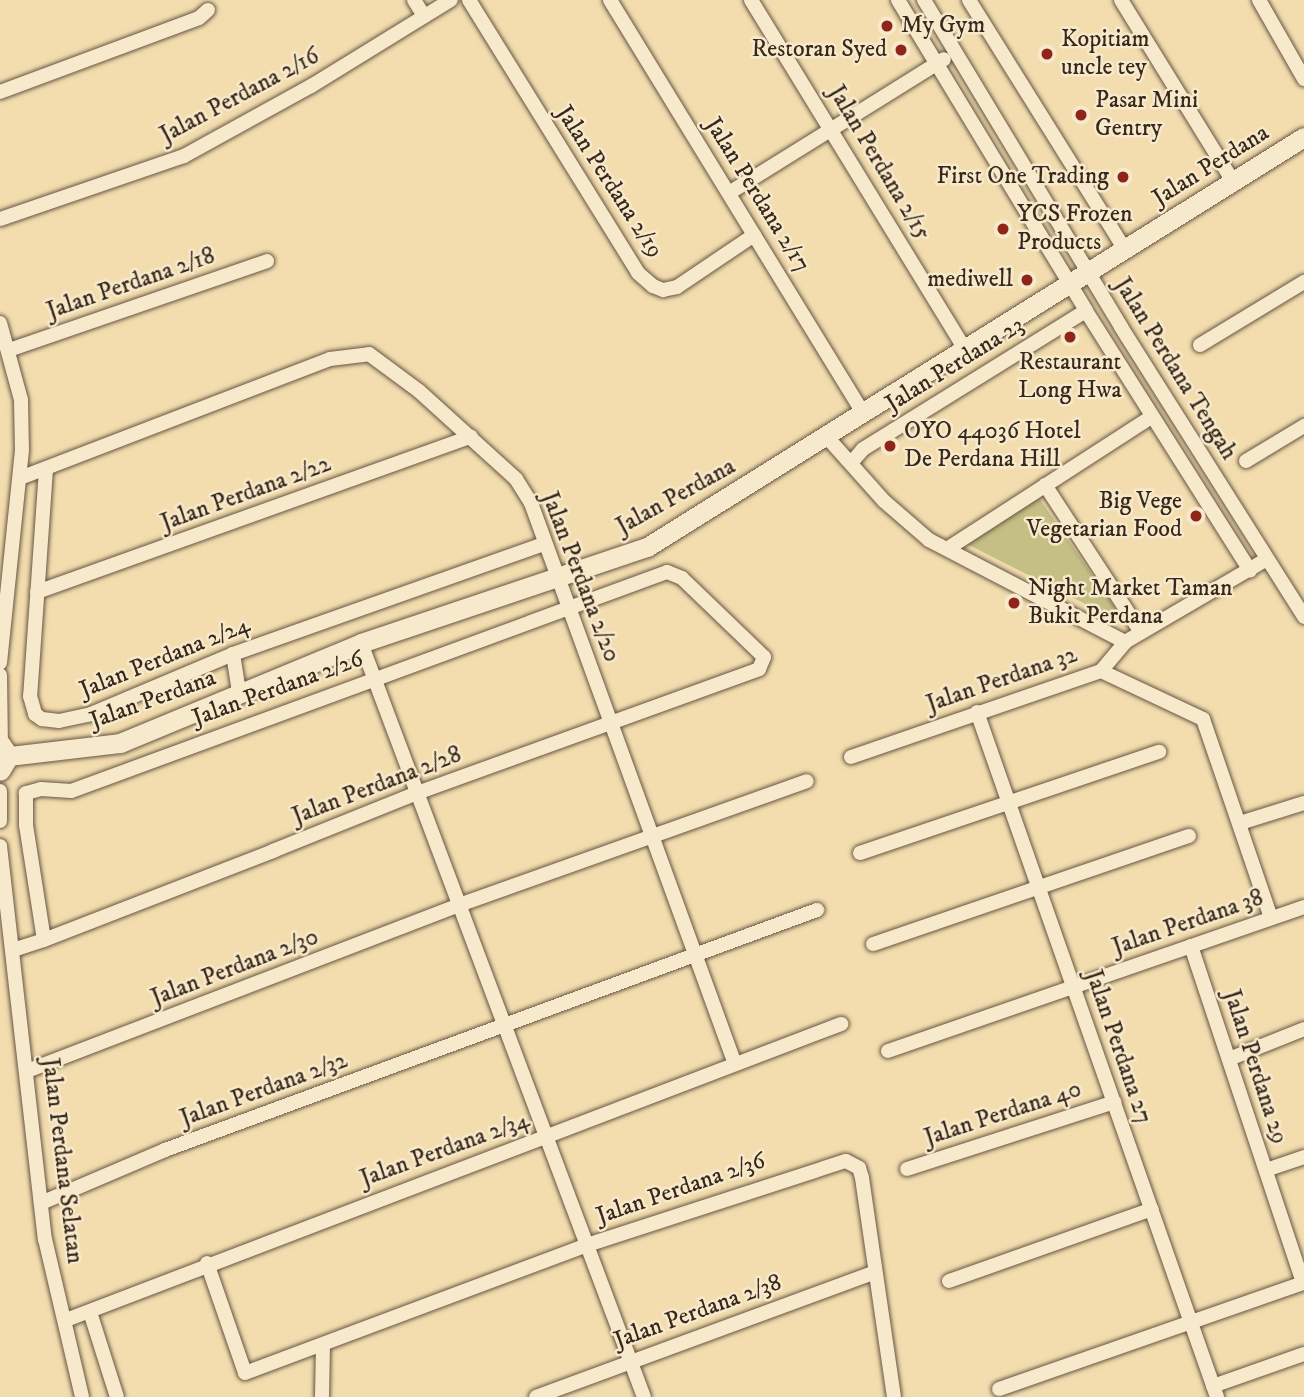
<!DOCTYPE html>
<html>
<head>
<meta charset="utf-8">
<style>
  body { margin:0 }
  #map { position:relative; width:1304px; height:1397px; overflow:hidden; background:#f3ddaf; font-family:"IM FELL DW Pica",serif }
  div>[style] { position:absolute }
  .green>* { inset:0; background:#c3bf85 }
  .roads { filter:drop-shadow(0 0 2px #675541) drop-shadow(0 0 2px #675541) }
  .street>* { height:14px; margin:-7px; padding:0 7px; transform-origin:7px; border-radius:7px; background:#f7e9cb }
  .secondary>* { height:19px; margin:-9.5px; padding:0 9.5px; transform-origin:9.5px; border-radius:9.5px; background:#f7e9cb }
  .dots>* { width:19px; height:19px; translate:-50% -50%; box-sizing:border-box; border:4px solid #f7e9cb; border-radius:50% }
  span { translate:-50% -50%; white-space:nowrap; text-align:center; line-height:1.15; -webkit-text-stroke:5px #f7e9cb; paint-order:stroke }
  .poi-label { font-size:24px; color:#38281c }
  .left { translate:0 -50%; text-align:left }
  .right { translate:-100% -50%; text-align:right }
  .street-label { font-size:24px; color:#38281c }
</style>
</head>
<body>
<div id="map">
  <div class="green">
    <i style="clip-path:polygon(1039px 498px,1127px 625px,965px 543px)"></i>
  </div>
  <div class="roads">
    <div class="street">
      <i style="left:414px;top:0;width:19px;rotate:58deg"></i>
      <i style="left:469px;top:0;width:321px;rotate:58.2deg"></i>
      <i style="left:638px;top:273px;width:20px;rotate:41deg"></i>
      <i style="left:653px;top:286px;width:11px;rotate:22deg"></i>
      <i style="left:663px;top:290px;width:14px;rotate:-12deg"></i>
      <i style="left:677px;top:287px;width:93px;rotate:-34deg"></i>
      <i style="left:610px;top:0;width:486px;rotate:58.5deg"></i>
      <i style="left:751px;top:0;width:412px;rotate:58.5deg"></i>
      <i style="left:898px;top:0;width:363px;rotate:58.8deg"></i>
      <i style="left:924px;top:0;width:382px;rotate:58.9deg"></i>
      <i style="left:1121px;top:327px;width:343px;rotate:57.7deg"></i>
      <i style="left:969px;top:0;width:292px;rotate:58deg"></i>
      <i style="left:1121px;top:0;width:213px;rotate:58.3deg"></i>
      <i style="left:1259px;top:0;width:91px;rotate:60.3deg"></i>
      <i style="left:0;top:92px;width:212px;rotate:-20.4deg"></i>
      <i style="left:199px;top:18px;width:12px;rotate:-42deg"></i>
      <i style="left:729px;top:193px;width:253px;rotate:-31.9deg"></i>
      <i style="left:0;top:219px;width:194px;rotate:-18.9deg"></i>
      <i style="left:184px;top:156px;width:145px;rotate:-28.9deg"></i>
      <i style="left:311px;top:86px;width:164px;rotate:-31.6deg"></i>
      <i style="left:0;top:323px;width:80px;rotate:74.7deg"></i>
      <i style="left:21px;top:400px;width:50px;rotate:88.9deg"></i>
      <i style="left:22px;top:450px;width:214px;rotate:95.9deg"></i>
      <i style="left:1200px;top:345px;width:122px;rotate:-31.2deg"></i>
      <i style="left:9px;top:350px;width:273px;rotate:-19deg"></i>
      <i style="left:826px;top:436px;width:87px;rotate:48.3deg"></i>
      <i style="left:884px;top:501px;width:60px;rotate:40.9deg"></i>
      <i style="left:929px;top:540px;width:221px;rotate:27.5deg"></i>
      <i style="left:1246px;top:461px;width:68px;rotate:-31.1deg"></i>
      <i style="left:851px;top:463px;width:18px;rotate:-49deg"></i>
      <i style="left:863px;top:449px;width:262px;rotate:-31.8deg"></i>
      <i style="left:1086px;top:311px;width:307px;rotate:57.7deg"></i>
      <i style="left:46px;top:469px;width:228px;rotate:94deg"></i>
      <i style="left:30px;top:696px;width:19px;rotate:74deg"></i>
      <i style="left:35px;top:714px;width:9px;rotate:36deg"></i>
      <i style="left:42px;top:719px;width:17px;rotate:7deg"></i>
      <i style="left:59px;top:721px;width:33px;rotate:-12deg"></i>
      <i style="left:91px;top:714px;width:154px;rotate:-22.9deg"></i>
      <i style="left:233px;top:654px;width:329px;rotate:-19.5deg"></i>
      <i style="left:20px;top:478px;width:332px;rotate:-21deg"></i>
      <i style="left:330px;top:359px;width:39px;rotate:-7deg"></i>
      <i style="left:369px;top:354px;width:62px;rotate:36.5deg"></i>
      <i style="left:419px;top:391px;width:131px;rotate:42.2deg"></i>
      <i style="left:516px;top:479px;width:28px;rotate:58deg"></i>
      <i style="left:531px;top:503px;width:597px;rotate:70.02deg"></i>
      <i style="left:1045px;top:485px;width:176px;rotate:56.9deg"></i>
      <i style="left:947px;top:549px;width:243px;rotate:-32.9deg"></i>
      <i style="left:37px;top:592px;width:461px;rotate:-19.7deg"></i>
      <i style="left:361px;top:643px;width:805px;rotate:69.43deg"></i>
      <i style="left:233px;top:654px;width:39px;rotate:81deg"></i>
      <i style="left:1101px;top:671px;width:38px;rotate:-50deg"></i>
      <i style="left:1125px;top:642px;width:164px;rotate:-30.3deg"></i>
      <i style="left:0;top:675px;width:68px;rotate:89.2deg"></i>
      <i style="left:977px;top:712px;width:726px;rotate:70.69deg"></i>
      <i style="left:851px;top:757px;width:264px;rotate:-19deg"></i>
      <i style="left:1101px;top:671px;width:113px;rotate:25.2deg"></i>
      <i style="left:1203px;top:719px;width:210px;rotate:71.1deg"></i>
      <i style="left:0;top:791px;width:30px;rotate:90deg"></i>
      <i style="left:1240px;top:823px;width:67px;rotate:-17.4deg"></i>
      <i style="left:0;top:846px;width:396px;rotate:83.5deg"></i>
      <i style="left:45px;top:1239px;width:162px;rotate:76.8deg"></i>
      <i style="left:860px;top:853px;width:316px;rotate:-18.7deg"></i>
      <i style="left:873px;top:944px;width:334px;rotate:-18.9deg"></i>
      <i style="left:1191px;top:946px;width:355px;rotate:71.6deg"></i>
      <i style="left:13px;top:950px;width:33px;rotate:-18deg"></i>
      <i style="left:44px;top:940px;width:246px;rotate:-21.2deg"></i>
      <i style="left:273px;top:851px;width:155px;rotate:-21.9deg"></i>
      <i style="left:417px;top:793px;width:364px;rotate:-19.9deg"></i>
      <i style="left:759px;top:669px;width:13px;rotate:-67deg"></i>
      <i style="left:764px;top:657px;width:114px;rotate:-136.1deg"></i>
      <i style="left:682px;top:578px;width:16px;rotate:-158deg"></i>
      <i style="left:667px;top:572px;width:635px;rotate:159.82deg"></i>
      <i style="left:71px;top:791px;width:30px;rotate:-176deg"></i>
      <i style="left:41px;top:789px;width:16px;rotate:165deg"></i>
      <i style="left:26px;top:793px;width:32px;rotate:90deg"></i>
      <i style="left:26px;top:825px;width:116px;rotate:81.1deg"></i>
      <i style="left:888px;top:1051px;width:440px;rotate:-19.1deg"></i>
      <i style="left:1229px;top:1059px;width:81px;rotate:-21.8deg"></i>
      <i style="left:27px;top:1071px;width:463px;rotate:-21deg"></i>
      <i style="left:459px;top:905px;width:369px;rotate:-19.6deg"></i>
      <i style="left:907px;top:1169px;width:218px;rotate:-17.9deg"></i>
      <i style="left:1266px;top:1170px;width:40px;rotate:-18.9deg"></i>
      <i style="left:41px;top:1203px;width:135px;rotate:-23.1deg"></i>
      <i style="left:165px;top:1150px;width:695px;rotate:-20.21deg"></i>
      <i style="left:207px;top:1263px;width:116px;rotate:70.9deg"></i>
      <i style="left:245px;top:1373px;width:365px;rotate:-20.5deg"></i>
      <i style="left:587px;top:1245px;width:272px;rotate:-18deg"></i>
      <i style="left:846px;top:1161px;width:15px;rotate:28deg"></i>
      <i style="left:859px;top:1168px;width:10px;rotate:73deg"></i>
      <i style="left:862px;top:1178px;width:221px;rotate:81.7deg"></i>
      <i style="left:949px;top:1281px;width:215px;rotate:-19.5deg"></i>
      <i style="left:90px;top:1312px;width:89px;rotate:72.4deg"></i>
      <i style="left:66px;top:1320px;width:830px;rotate:-20.9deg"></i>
      <i style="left:1213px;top:1386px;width:96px;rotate:-19.4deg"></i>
      <i style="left:999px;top:1389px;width:323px;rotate:-19.2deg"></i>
      <i style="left:322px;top:1397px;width:51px;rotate:-88.9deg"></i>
      <i style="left:536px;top:1397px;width:361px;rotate:-20.2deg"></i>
    </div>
    <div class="secondary">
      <i style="left:0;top:743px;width:16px;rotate:55deg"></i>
      <i style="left:9px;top:756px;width:17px;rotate:121deg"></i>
      <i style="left:9px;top:756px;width:112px;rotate:-6.7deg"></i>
      <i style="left:120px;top:743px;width:261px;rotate:-22.5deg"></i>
      <i style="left:361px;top:643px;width:302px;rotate:-18.6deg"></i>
      <i style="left:647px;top:547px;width:774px;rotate:-31.97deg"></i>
    </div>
  </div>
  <div class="dots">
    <i style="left:887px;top:26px;background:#8f2418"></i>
    <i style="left:901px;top:50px;background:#8f2418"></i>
    <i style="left:1047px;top:54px;background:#8f2418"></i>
    <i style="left:1081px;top:115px;background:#8f2418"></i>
    <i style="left:1123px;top:177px;background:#8f2418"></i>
    <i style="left:1003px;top:229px;background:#8f2418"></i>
    <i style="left:1027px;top:280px;background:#8f2418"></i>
    <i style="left:1070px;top:337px;background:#8f2418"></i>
    <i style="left:890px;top:446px;background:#8f2418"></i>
    <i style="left:1196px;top:516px;background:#8f2418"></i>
    <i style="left:1014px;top:603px;background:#8f2418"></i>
  </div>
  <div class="poi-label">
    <span class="left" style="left:901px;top:26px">My Gym</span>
    <span class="left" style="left:1061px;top:54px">Kopitiam<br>uncle tey</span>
    <span class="right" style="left:887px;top:50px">Restoran Syed</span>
    <span class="left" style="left:1095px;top:115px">Pasar Mini<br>Gentry</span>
    <span class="right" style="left:1109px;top:177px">First One Trading</span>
    <span class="left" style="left:1017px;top:229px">YCS Frozen<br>Products</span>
    <span class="right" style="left:1013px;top:280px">mediwell</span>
    <span style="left:1070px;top:377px">Restaurant<br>Long Hwa</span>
    <span class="left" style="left:904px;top:446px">OYO 44036 Hotel<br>De Perdana Hill</span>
    <span class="right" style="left:1182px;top:516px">Big Vege<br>Vegetarian Food</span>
    <span class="left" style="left:1028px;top:603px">Night Market Taman<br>Bukit Perdana</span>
  </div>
  <div class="street-label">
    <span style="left:240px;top:96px;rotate:-28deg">Jalan Perdana 2/16</span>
    <span style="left:879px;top:163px;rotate:59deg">Jalan Perdana 2/15</span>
    <span style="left:1211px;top:166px;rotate:-32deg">Jalan Perdana</span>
    <span style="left:609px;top:182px;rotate:57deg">Jalan Perdana 2/19</span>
    <span style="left:757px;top:195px;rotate:58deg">Jalan Perdana 2/17</span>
    <span style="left:131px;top:284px;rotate:-19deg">Jalan Perdana 2/18</span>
    <span style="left:955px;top:365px;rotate:-32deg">Jalan Perdana 23</span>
    <span style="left:1175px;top:369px;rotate:58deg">Jalan Perdana Tengah</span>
    <span style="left:246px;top:494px;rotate:-20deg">Jalan Perdana 2/22</span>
    <span style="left:676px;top:497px;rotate:-29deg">Jalan Perdana</span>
    <span style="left:580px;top:577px;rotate:69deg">Jalan Perdana 2/20</span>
    <span style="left:165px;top:658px;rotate:-22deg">Jalan Perdana 2/24</span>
    <span style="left:1002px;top:680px;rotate:-19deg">Jalan Perdana 32</span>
    <span style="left:278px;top:689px;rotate:-20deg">Jalan Perdana 2/26</span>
    <span style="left:153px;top:700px;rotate:-20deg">Jalan Perdana</span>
    <span style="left:377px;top:786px;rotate:-21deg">Jalan Perdana 2/28</span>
    <span style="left:1188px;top:923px;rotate:-19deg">Jalan Perdana 38</span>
    <span style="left:235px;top:968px;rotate:-21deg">Jalan Perdana 2/30</span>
    <span style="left:1118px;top:1047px;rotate:71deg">Jalan Perdana 27</span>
    <span style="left:1255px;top:1067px;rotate:72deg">Jalan Perdana 29</span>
    <span style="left:264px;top:1090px;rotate:-20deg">Jalan Perdana 2/32</span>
    <span style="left:1003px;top:1114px;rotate:-18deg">Jalan Perdana 40</span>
    <span style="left:445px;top:1150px;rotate:-20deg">Jalan Perdana 2/34</span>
    <span style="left:62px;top:1161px;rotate:83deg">Jalan Perdana Selatan</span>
    <span style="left:681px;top:1189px;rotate:-19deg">Jalan Perdana 2/36</span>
    <span style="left:698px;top:1312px;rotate:-20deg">Jalan Perdana 2/38</span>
  </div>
</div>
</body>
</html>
